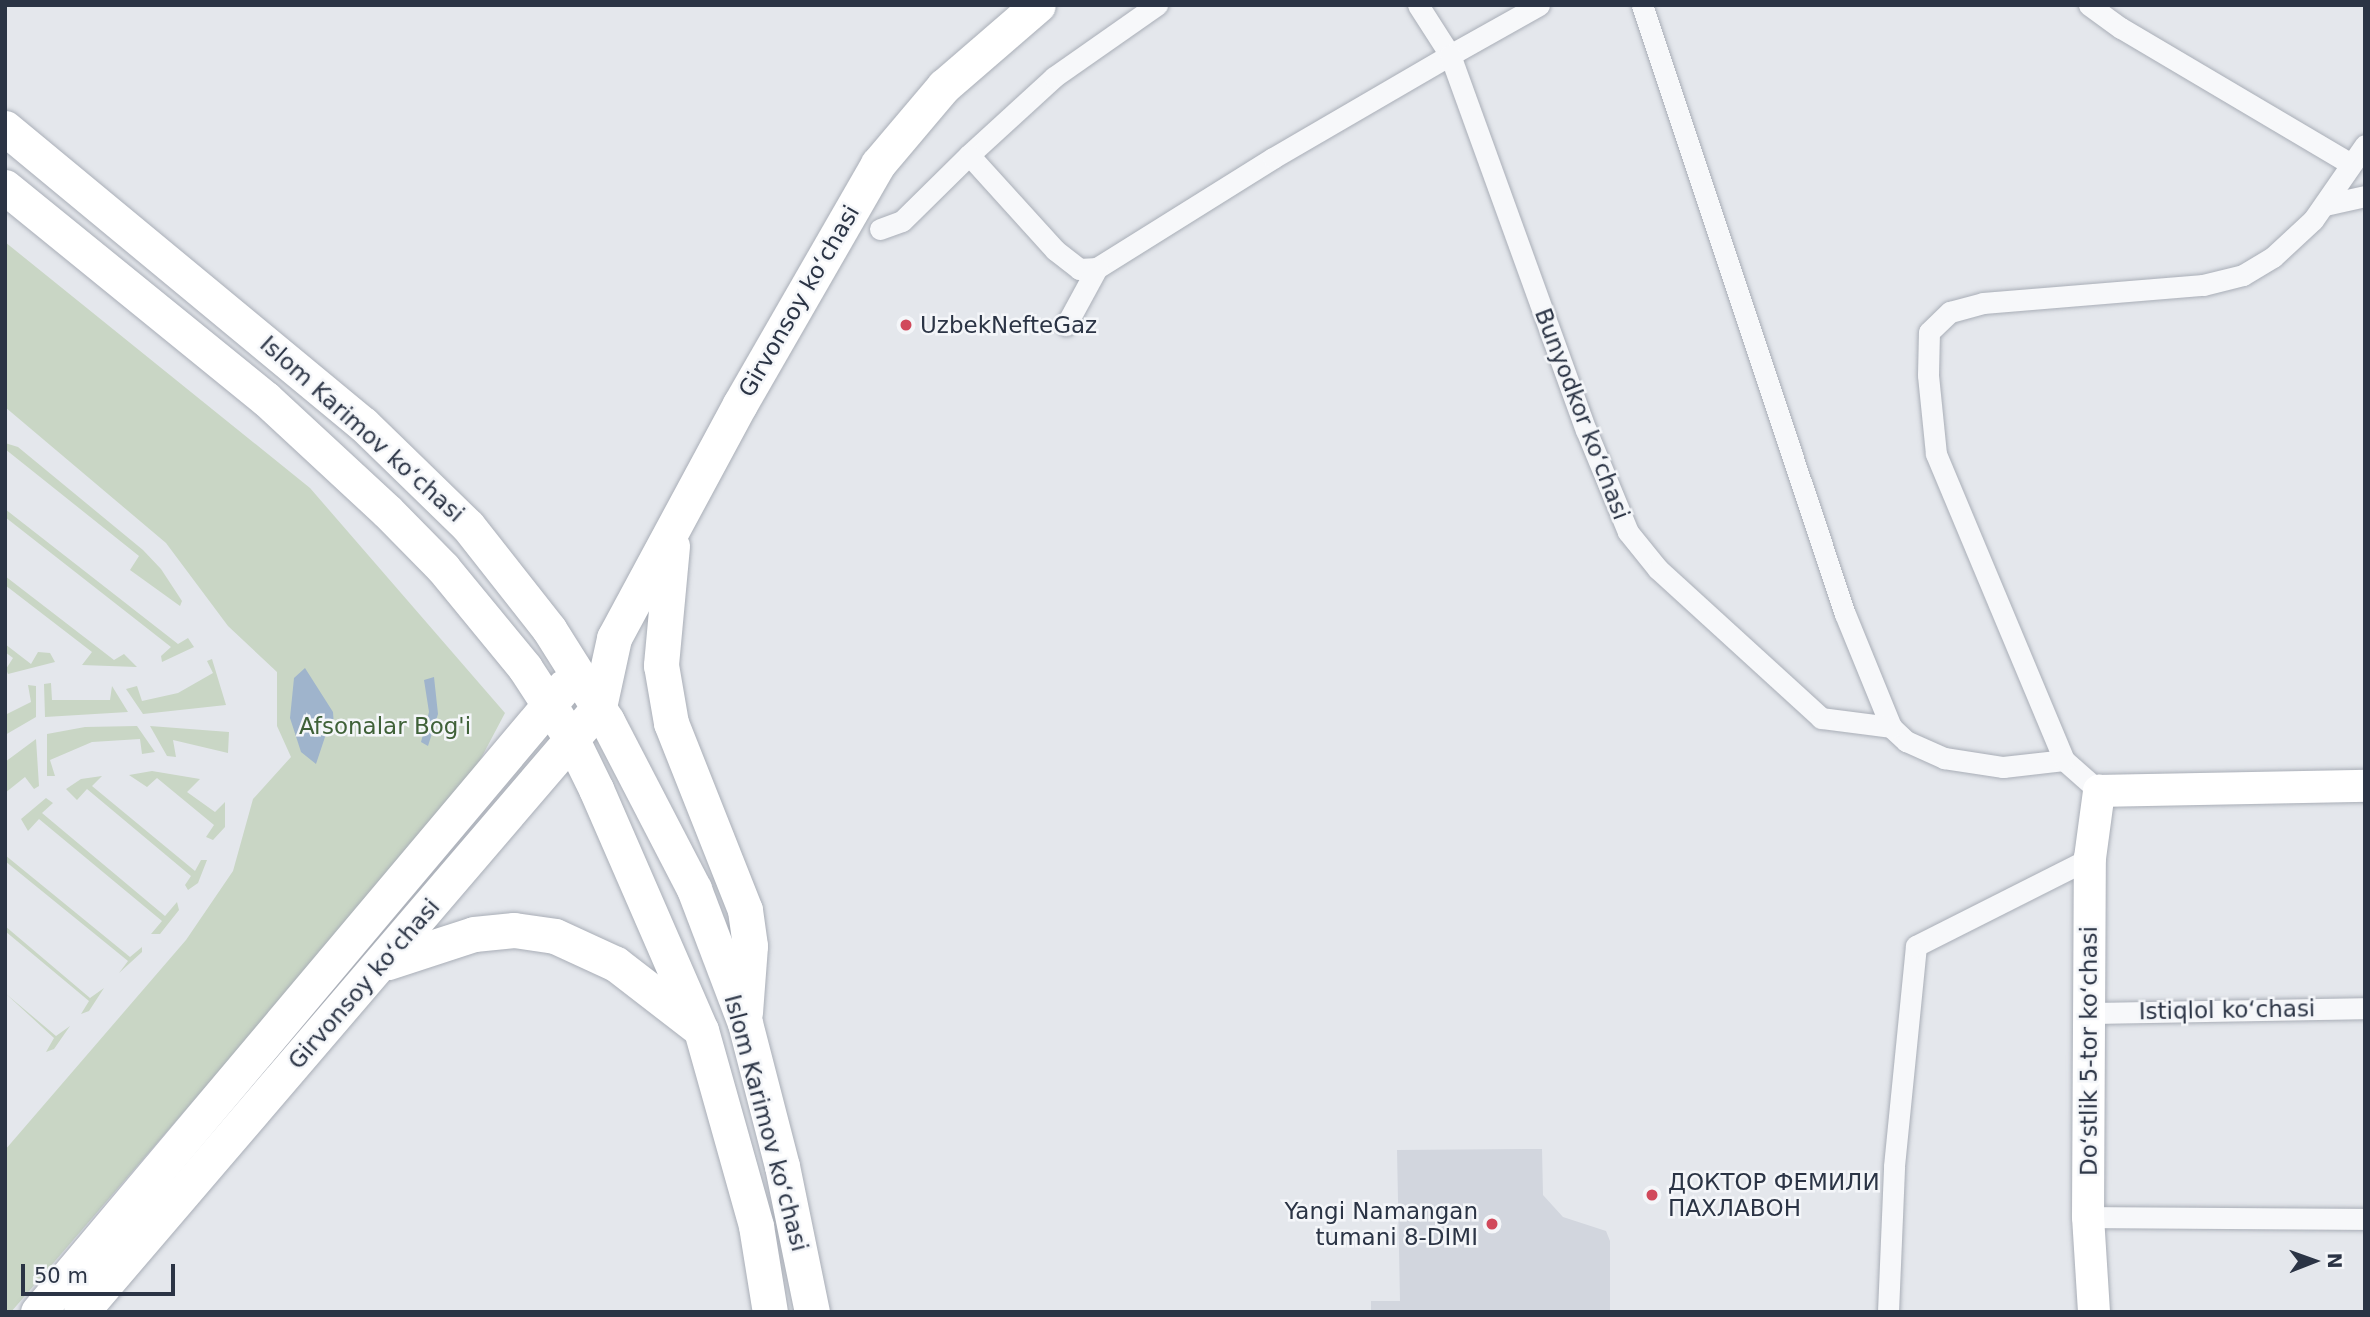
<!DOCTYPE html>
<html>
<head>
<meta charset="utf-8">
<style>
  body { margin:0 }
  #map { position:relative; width:2370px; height:1317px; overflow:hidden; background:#e4e7ec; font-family:"DejaVu Sans",sans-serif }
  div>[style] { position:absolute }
  .built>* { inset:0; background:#d2d6de }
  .green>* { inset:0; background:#c9d6c5 }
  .water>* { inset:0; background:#9fb4cc }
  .roads { filter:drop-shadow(0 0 2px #a9aeb7) drop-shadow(0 0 2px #a9aeb7) }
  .street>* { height:21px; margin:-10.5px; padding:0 10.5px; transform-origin:10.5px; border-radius:10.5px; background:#f7f8fa }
  .secondary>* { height:32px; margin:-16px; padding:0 16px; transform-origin:16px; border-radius:16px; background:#fff }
  .primary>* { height:35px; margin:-17.5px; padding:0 17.5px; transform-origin:17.5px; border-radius:17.5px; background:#fff }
  .dots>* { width:19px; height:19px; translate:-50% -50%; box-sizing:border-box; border:4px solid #f4f6f9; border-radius:50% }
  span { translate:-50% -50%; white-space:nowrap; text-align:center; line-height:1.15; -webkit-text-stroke:5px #f4f6f9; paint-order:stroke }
  .street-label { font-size:23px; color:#2b3445 }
  .poi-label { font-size:23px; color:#2b3445 }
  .left { translate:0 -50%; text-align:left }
  .right { translate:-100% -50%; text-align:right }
  .park-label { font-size:23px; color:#3f6138 }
  .frame { position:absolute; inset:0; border:7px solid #2b3445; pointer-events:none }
  .north { position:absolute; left:2279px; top:1226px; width:70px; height:70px; -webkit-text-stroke:5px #f4f6f9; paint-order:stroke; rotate:89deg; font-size:19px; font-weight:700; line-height:28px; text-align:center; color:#2b3445 }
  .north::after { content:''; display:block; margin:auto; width:24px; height:32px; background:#2b3445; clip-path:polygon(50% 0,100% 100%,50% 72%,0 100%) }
  .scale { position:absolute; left:21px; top:1264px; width:154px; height:32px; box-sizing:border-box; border:4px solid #2b3445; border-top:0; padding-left:9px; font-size:21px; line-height:24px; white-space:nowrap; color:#2b3445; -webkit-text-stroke:5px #f4f6f9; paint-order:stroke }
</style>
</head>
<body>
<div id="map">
  <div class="built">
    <i style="clip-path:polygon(1542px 1149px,1543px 1195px,1563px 1217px,1606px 1231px,1610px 1241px,1610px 1312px,1371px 1312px,1371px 1301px,1400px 1301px,1397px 1150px)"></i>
  </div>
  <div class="green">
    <i style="clip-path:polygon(5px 242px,310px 488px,505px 713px,468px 783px,11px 1312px,5px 1312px,5px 1150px,186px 940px,233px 871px,253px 799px,291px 757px,277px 726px,277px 672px,228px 626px,166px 543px,5px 407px)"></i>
    <i style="clip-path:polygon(5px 443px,18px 447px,143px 550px,161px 569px,182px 601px,180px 606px,130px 570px,139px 556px,5px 449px)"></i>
    <i style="clip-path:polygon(5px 509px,178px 644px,188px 638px,194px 647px,162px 662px,161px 656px,171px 647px,5px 517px)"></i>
    <i style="clip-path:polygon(5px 576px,114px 660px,124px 654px,137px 667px,82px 665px,92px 652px,5px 585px)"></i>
    <i style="clip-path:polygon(5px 644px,31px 664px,38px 652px,50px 653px,55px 662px,8px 674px,6px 669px,13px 658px,5px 652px)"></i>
    <i style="clip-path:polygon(212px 659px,226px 705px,143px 714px,126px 689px,137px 686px,142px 701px,178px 693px,213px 673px,207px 661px)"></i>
    <i style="clip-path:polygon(51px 683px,52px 700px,110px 700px,112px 686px,128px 712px,45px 717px,44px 684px)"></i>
    <i style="clip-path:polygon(28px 685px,36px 686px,36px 717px,5px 735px,5px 715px,31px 702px)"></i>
    <i style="clip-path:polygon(137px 726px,155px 752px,142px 754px,140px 739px,92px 742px,50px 760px,55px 776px,47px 776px,47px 734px,85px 727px)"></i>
    <i style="clip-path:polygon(150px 726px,229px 732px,228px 753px,173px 740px,176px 757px,167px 756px)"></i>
    <i style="clip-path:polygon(36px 739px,39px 786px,34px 789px,25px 777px,5px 793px,5px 762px)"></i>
    <i style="clip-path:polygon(152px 771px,200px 779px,187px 792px,215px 812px,225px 802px,225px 827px,213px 840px,206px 837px,214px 825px,157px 778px,147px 787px,129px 775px)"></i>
    <i style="clip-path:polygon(102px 776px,92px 786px,195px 871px,201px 860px,207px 860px,198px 883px,188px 890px,185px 885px,191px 876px,87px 789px,77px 800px,66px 789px,81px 779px)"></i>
    <i style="clip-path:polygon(46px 798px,53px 803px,42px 813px,165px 916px,177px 902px,179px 910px,160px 934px,151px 934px,162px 921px,39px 819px,28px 831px,21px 819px)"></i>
    <i style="clip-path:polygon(5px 855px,130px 957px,142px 947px,142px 952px,119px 973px,128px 961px,5px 861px)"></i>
    <i style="clip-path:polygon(5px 926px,90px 998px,104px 988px,89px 1011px,81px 1014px,89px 1001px,5px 931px)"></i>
    <i style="clip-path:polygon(5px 993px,56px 1036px,70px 1026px,54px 1049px,46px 1052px,54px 1038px)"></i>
  </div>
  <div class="water">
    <i style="clip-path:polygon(305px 668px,333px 712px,334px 726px,327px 731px,316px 764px,301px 752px,290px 718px,294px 678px)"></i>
    <i style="clip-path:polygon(434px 677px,438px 714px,428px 746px,421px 742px,429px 712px,424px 680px)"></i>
  </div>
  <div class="roads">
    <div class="street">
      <i style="left:1418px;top:5px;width:59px;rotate:57.4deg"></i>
      <i style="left:1450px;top:55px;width:102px;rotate:-29.3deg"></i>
      <i style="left:1642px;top:5px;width:642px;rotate:71.57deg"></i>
      <i style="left:1845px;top:614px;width:122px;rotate:67.8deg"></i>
      <i style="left:1891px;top:727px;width:21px;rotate:43deg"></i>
      <i style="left:1906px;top:741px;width:42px;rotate:24.1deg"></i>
      <i style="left:1944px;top:758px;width:60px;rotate:8.7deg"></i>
      <i style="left:2003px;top:767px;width:61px;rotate:-6.5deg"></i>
      <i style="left:2064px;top:760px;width:47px;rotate:41.5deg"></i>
      <i style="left:2089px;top:5px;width:39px;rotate:36deg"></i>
      <i style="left:2121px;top:28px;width:265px;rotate:30.6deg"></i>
      <i style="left:969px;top:155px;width:115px;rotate:-42.5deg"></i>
      <i style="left:1054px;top:77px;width:126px;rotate:-35deg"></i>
      <i style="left:2325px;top:205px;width:41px;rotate:-12.7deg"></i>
      <i style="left:880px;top:229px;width:23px;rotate:-20deg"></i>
      <i style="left:902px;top:221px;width:94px;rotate:-44.6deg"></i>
      <i style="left:969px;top:155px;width:128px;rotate:47.8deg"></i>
      <i style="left:1055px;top:250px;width:31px;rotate:38deg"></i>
      <i style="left:1079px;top:269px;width:18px;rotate:-3deg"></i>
      <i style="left:1097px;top:268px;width:208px;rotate:-32deg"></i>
      <i style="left:1273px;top:158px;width:205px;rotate:-30.2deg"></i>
      <i style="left:1450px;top:55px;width:399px;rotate:70.1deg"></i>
      <i style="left:1586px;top:430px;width:110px;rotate:67.6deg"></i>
      <i style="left:1628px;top:532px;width:48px;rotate:51deg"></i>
      <i style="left:1658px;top:569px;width:221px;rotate:42.4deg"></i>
      <i style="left:1821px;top:718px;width:71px;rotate:7.3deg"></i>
      <i style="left:1066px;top:325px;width:65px;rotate:-61.5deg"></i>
      <i style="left:2064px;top:760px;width:332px;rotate:-112.7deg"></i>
      <i style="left:1936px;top:454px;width:79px;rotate:-95.8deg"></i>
      <i style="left:1928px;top:375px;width:43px;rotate:-88.7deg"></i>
      <i style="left:1929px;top:332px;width:29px;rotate:-44deg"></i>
      <i style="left:1950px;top:312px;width:34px;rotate:-15deg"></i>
      <i style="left:1983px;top:303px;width:221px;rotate:-4.7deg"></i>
      <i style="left:2203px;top:285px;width:41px;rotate:-14deg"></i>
      <i style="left:2243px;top:275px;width:35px;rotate:-31deg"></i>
      <i style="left:2273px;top:257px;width:54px;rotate:-42.8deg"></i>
      <i style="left:2313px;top:220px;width:91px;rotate:-55.3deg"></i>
      <i style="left:2089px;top:1013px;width:276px;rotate:-1deg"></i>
      <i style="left:2088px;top:1217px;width:277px;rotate:0.4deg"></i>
      <i style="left:1888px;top:1312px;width:146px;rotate:-87.6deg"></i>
      <i style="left:1894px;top:1166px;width:221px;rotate:-84.3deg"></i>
      <i style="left:1916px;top:946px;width:195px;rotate:-26.8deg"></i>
    </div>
    <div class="secondary">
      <i style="left:2094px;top:1312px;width:95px;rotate:-93.6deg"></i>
      <i style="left:2088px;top:1217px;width:359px;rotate:-89.7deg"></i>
      <i style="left:2090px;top:858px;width:68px;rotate:-82.3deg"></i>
      <i style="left:2099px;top:791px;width:266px;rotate:-1.1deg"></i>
    </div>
    <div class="primary">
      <i style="left:5px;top:128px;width:465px;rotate:39.6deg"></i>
      <i style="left:363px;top:424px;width:146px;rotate:44.2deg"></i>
      <i style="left:468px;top:526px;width:131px;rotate:51.8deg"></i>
      <i style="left:549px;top:629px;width:109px;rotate:57.8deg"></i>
      <i style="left:607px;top:721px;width:189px;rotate:62.6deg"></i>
      <i style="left:694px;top:889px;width:143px;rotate:69.2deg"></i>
      <i style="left:745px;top:1023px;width:148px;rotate:75.5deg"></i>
      <i style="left:782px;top:1166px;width:149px;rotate:78.4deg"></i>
      <i style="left:5px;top:187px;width:336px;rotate:39.1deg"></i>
      <i style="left:266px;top:399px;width:165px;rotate:42.8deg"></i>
      <i style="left:387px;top:511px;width:80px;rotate:45.5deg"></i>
      <i style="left:443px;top:568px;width:129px;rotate:50.6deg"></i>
      <i style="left:525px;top:668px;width:86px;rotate:56.9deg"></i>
      <i style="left:572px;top:740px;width:55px;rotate:63.9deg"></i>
      <i style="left:596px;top:789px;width:263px;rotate:66.5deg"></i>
      <i style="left:701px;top:1030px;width:204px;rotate:74.3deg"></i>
      <i style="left:756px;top:1226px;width:87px;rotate:80.8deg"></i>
      <i style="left:672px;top:546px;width:120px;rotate:95.3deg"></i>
      <i style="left:661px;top:665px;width:59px;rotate:80.2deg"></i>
      <i style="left:671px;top:723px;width:201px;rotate:68.4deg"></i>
      <i style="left:745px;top:910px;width:36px;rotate:82deg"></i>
      <i style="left:750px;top:946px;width:67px;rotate:94.3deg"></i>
      <i style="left:388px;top:962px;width:90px;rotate:-18deg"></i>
      <i style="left:474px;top:934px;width:40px;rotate:-5.7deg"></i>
      <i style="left:514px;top:930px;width:41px;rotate:8.3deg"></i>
      <i style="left:555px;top:936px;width:67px;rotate:24.7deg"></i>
      <i style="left:616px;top:964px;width:100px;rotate:37.7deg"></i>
      <i style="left:38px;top:1312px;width:817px;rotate:-49.92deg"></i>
      <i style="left:81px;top:1312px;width:796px;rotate:-49.43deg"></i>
      <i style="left:599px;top:707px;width:71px;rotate:-77.7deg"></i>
      <i style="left:614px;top:638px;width:266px;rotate:-61.7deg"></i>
      <i style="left:740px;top:404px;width:277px;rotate:-60.1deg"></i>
      <i style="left:878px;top:164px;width:102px;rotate:-49.8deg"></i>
      <i style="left:944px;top:86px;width:124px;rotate:-40.8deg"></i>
    </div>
  </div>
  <div class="dots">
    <i style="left:906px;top:325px;background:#d1495b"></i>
    <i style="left:1652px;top:1195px;background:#d1495b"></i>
    <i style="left:1492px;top:1224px;background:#d1495b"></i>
  </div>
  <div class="street-label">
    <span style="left:799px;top:301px;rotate:-60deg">Girvonsoy koʻchasi</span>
    <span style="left:1582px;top:414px;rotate:69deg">Bunyodkor koʻchasi</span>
    <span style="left:362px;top:429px;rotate:42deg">Islom Karimov koʻchasi</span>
    <span style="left:364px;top:984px;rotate:-49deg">Girvonsoy koʻchasi</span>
    <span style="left:2227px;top:1010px;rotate:-1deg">Istiqlol ko‘chasi</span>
    <span style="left:2089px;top:1051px;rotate:-90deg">Doʻstlik 5-tor koʻchasi</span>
    <span style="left:766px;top:1123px;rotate:75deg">Islom Karimov koʻchasi</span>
  </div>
  <div class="poi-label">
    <span class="left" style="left:920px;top:325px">UzbekNefteGaz</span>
    <span class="left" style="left:1668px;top:1195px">ДОКТОР ФЕМИЛИ<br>ПАХЛАВОН</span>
    <span class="right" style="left:1478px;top:1224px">Yangi Namangan<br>tumani 8-DIMI</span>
  </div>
  <div class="park-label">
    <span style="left:385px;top:726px">Afsonalar Bog'i</span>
  </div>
  <div class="frame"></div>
  <div class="north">N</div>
  <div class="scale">50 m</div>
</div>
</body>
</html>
